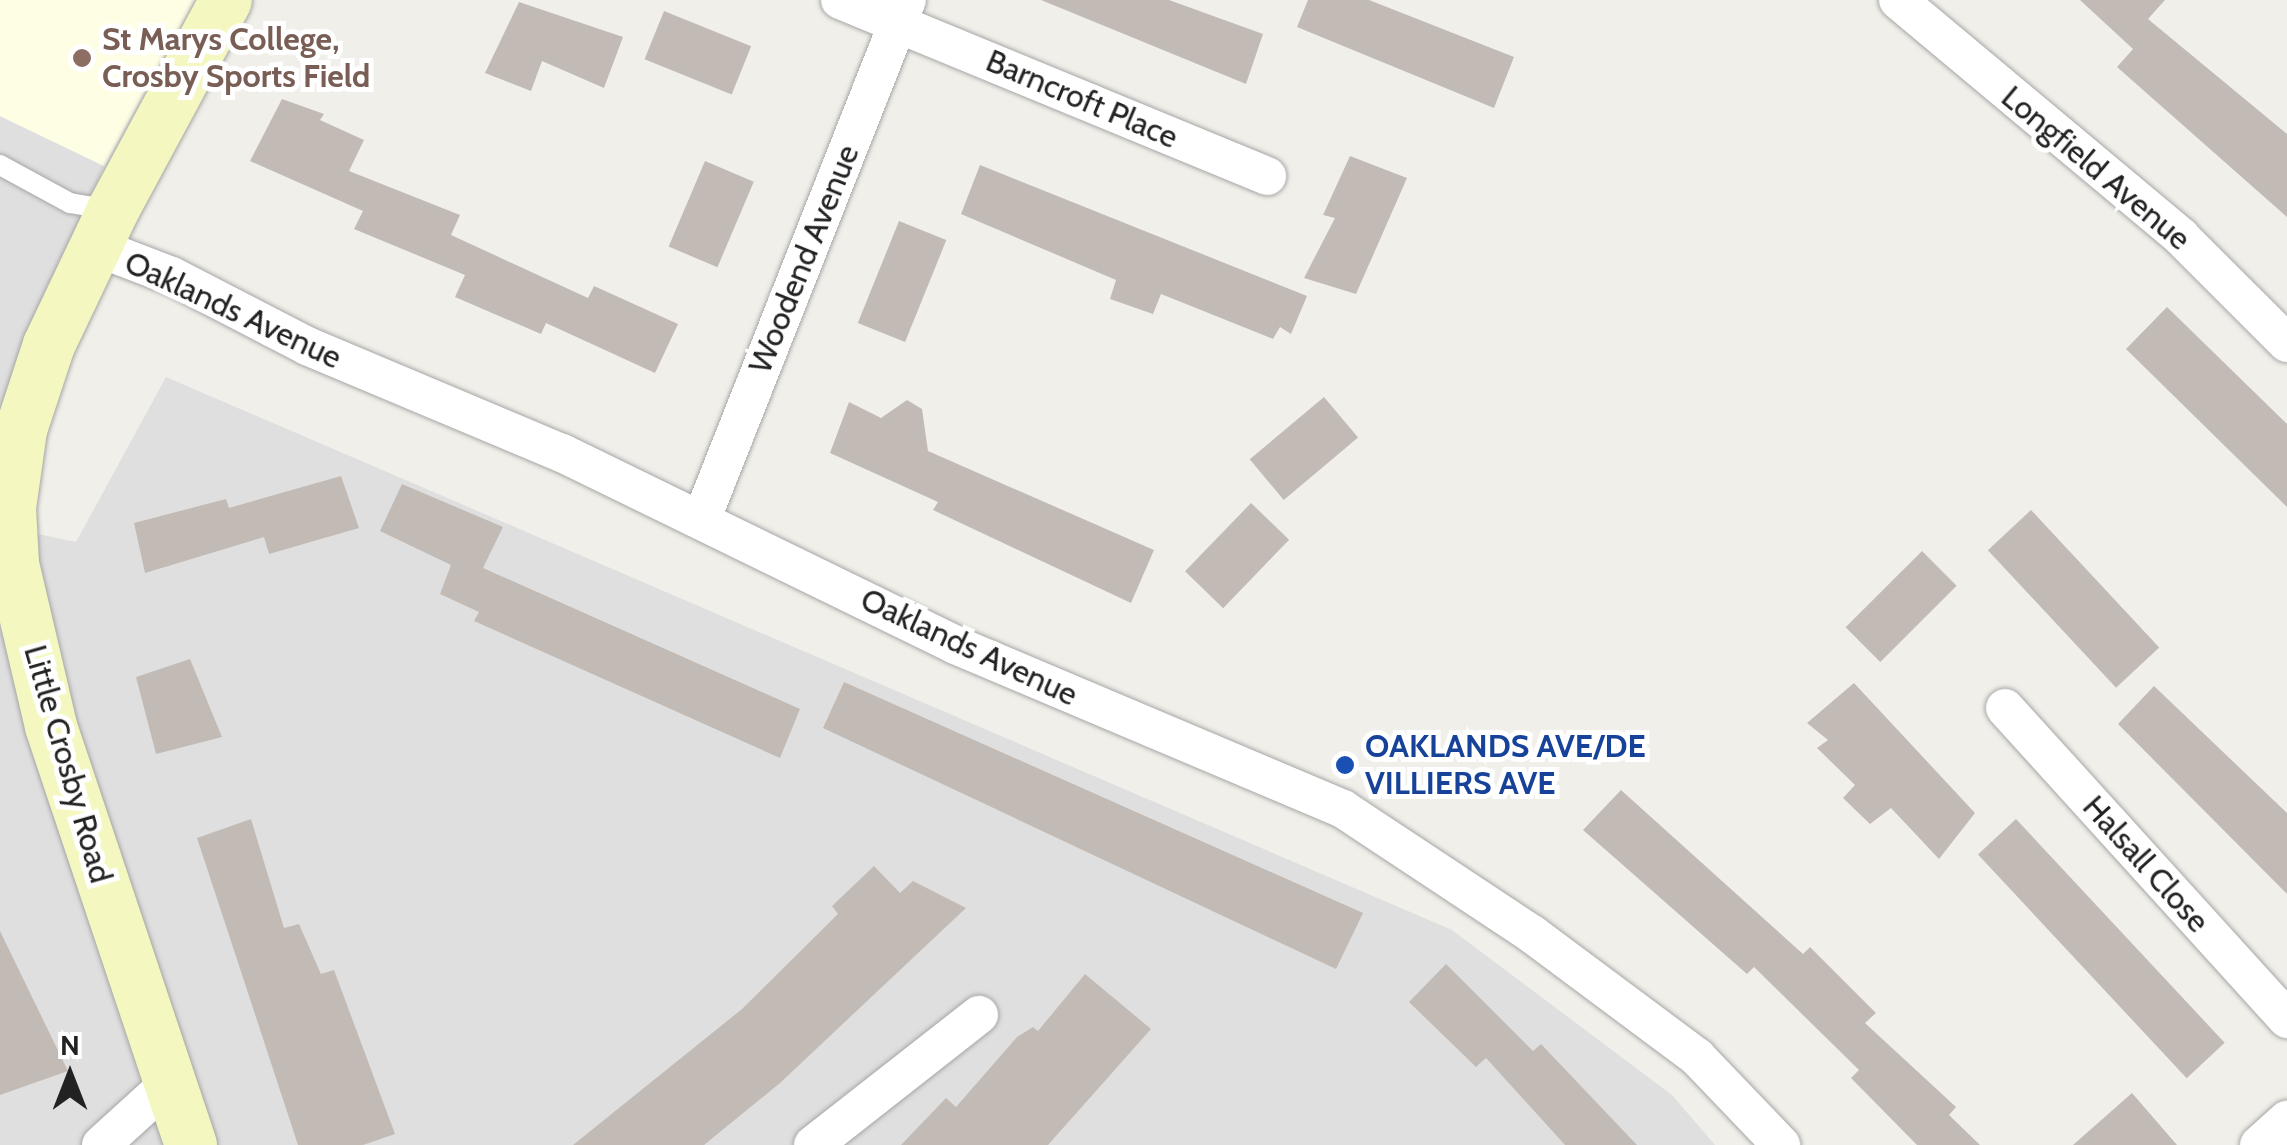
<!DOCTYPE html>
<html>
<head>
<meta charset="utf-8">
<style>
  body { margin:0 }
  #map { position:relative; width:2287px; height:1145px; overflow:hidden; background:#f1efe9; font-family:Cabin,sans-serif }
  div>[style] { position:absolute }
  .residential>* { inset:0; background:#e0dfdf }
  .education>* { inset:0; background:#fefee5 }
  .building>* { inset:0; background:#c2bbb5; transform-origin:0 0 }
  .roads { filter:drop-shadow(0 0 2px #a6a6a6) drop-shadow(0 0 2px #a6a6a6) }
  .lane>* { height:20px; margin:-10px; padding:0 10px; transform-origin:10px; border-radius:10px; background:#fff }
  .street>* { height:38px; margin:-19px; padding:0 19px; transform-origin:19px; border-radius:19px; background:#fff }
  .secondary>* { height:52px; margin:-26px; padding:0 26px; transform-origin:26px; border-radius:26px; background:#f4f8c0 }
  .dots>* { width:28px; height:28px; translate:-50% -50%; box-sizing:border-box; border:5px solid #fff; border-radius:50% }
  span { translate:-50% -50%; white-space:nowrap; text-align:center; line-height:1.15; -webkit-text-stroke:10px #fff; paint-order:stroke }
  .education-label { font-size:32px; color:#785e54; font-weight:700 }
  .left { translate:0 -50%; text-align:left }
  .street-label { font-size:32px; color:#222 }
  .transit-label { font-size:32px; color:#164399; font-weight:700 }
  .north { position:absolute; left:20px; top:1025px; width:100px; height:100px; -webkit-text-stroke:8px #fff; paint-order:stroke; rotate:0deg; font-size:28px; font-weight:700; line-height:40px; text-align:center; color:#222 }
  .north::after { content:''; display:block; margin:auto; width:35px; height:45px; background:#222; clip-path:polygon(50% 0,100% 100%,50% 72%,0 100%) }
</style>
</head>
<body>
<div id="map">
  <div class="residential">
    <i style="clip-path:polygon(0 116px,104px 166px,0 413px)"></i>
    <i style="clip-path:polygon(166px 377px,1452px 930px,1672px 1095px,1715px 1145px,0 1145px,0 526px,76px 542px)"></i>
  </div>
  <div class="education">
    <i style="clip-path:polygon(0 0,195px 0,104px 166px,0 116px)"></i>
  </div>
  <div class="building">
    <i style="clip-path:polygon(1041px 0,1169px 0,1263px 34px,1246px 84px)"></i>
    <i style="clip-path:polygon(1308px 0,1369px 0,1514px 57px,1494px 108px,1297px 27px)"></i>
    <i style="clip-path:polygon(2080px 0,2165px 0,2148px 19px,2287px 134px,2287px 217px,2117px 67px,2133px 49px)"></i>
    <i style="clip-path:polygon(519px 2px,623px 37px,604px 88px,542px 61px,531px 91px,485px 73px)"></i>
    <i style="left:664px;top:11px;width:94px;height:52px;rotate:22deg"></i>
    <i style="clip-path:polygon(282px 99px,324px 114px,320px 120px,364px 140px,349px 171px,460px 215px,451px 235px,588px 298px,594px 286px,678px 324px,655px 373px,546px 323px,541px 334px,455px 297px,465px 275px,354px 229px,363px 211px,250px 161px)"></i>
    <i style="clip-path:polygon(1350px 156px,1407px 178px,1356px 294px,1304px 278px,1335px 218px,1323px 215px)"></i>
    <i style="left:705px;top:161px;width:53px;height:93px;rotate:23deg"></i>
    <i style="clip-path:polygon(980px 165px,1307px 296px,1291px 334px,1280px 327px,1273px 339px,1161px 294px,1153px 314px,1110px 299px,1116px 280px,961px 214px)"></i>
    <i style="left:899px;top:221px;width:51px;height:110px;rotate:22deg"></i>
    <i style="clip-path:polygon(2167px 307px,2287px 424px,2287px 507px,2126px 349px)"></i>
    <i style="left:1324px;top:397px;width:53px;height:97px;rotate:50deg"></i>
    <i style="clip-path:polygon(907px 400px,922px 409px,928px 451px,1154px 550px,1131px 603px,933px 510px,938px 502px,830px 453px,849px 402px,881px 418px)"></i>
    <i style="clip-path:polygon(341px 476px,359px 528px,269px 554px,264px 537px,145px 573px,134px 523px,226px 499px,229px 508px)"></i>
    <i style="clip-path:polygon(402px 484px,503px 527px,483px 568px,800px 709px,780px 758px,474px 621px,479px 612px,440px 594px,451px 565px,380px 531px)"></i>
    <i style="left:1251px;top:503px;width:53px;height:95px;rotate:44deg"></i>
    <i style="left:2031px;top:510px;width:188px;height:59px;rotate:47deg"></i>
    <i style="left:1922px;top:551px;width:49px;height:108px;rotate:45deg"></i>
    <i style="clip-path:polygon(190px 659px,222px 737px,156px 754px,136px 677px)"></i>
    <i style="clip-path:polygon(844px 682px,1363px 913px,1336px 969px,823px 728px)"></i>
    <i style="clip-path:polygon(1854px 683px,1975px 813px,1939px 859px,1891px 808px,1870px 824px,1843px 798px,1855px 785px,1817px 748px,1828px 740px,1807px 723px)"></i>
    <i style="clip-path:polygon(2154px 686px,2287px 813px,2287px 894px,2118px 724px)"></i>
    <i style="clip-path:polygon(1621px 790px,1803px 954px,1810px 947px,1876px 1013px,1865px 1023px,1956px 1107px,1949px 1115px,1980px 1145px,1917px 1145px,1851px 1078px,1859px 1070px,1754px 967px,1747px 974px,1583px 830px)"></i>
    <i style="clip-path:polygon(251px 819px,284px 928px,299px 924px,321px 974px,334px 970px,395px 1134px,363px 1145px,298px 1145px,197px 838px)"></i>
    <i style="left:2016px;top:819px;width:306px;height:52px;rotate:47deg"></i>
    <i style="clip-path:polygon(874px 866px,900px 893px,913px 881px,966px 908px,780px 1083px,704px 1145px,573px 1145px,742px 1009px,838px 914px,832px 906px)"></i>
    <i style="clip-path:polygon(0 931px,68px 1071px,0 1095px)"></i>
    <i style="clip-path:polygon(1446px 964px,1533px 1051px,1541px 1044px,1637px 1145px,1565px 1145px,1486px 1058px,1476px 1067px,1409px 1002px)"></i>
    <i style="clip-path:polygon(1085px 974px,1151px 1029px,1048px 1145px,901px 1145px,946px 1098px,956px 1107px,1017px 1037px,1033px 1027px,1038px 1031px)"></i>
    <i style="clip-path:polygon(2132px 1093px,2177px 1145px,2073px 1145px)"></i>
  </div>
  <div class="roads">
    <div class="lane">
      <i style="left:0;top:165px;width:80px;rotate:28.5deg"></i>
      <i style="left:70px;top:203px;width:42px;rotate:9.7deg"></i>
    </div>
    <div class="street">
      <i style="left:840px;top:0;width:462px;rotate:22.4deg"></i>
      <i style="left:1898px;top:0;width:369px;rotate:39.9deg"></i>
      <i style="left:2181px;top:237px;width:150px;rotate:45deg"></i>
      <i style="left:96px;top:247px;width:81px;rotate:20.9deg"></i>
      <i style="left:172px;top:276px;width:152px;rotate:27.4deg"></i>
      <i style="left:307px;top:346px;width:277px;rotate:22.8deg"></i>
      <i style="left:562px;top:453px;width:437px;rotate:26deg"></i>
      <i style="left:955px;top:645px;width:421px;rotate:22.9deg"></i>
      <i style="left:1343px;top:809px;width:227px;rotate:33.5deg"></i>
      <i style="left:1532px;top:934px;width:206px;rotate:36.7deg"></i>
      <i style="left:1697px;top:1057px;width:122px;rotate:46.3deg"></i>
      <i style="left:702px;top:518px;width:557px;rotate:-68.41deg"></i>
      <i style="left:2005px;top:708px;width:420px;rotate:47.8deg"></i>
      <i style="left:101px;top:1145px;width:91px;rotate:-42.3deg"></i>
      <i style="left:813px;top:1145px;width:211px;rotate:-38.1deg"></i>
      <i style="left:2259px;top:1145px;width:38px;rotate:-42deg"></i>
    </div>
    <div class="secondary">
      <i style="left:191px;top:1145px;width:442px;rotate:-108.5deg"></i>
      <i style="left:51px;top:726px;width:166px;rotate:-103.2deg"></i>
      <i style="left:13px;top:564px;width:56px;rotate:-93.1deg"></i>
      <i style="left:10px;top:508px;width:79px;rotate:-82deg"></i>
      <i style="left:21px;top:430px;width:89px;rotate:-71.8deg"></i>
      <i style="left:49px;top:345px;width:149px;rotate:-64.6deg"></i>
      <i style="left:113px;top:210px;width:238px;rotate:-61.7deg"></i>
    </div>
  </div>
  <div class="dots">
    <i style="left:82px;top:58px;background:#8d6e63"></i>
    <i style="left:1345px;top:765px;background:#1a4fb4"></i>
  </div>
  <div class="education-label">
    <span class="left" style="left:102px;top:58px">St Marys College,<br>Crosby Sports Field</span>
  </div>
  <div class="street-label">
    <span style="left:1082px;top:99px;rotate:23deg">Barncroft Place</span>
    <span style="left:2096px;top:168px;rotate:40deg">Longfield Avenue</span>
    <span style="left:804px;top:259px;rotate:-68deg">Woodend Avenue</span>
    <span style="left:233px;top:310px;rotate:25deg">Oaklands Avenue</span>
    <span style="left:969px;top:647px;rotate:25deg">Oaklands Avenue</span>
    <span style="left:68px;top:764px;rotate:74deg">Little Crosby Road</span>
    <span style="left:2146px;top:864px;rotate:48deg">Halsall Close</span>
  </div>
  <div class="transit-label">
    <span class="left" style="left:1365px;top:765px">OAKLANDS AVE/DE<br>VILLIERS AVE</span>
  </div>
  <div class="north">N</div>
</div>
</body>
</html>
